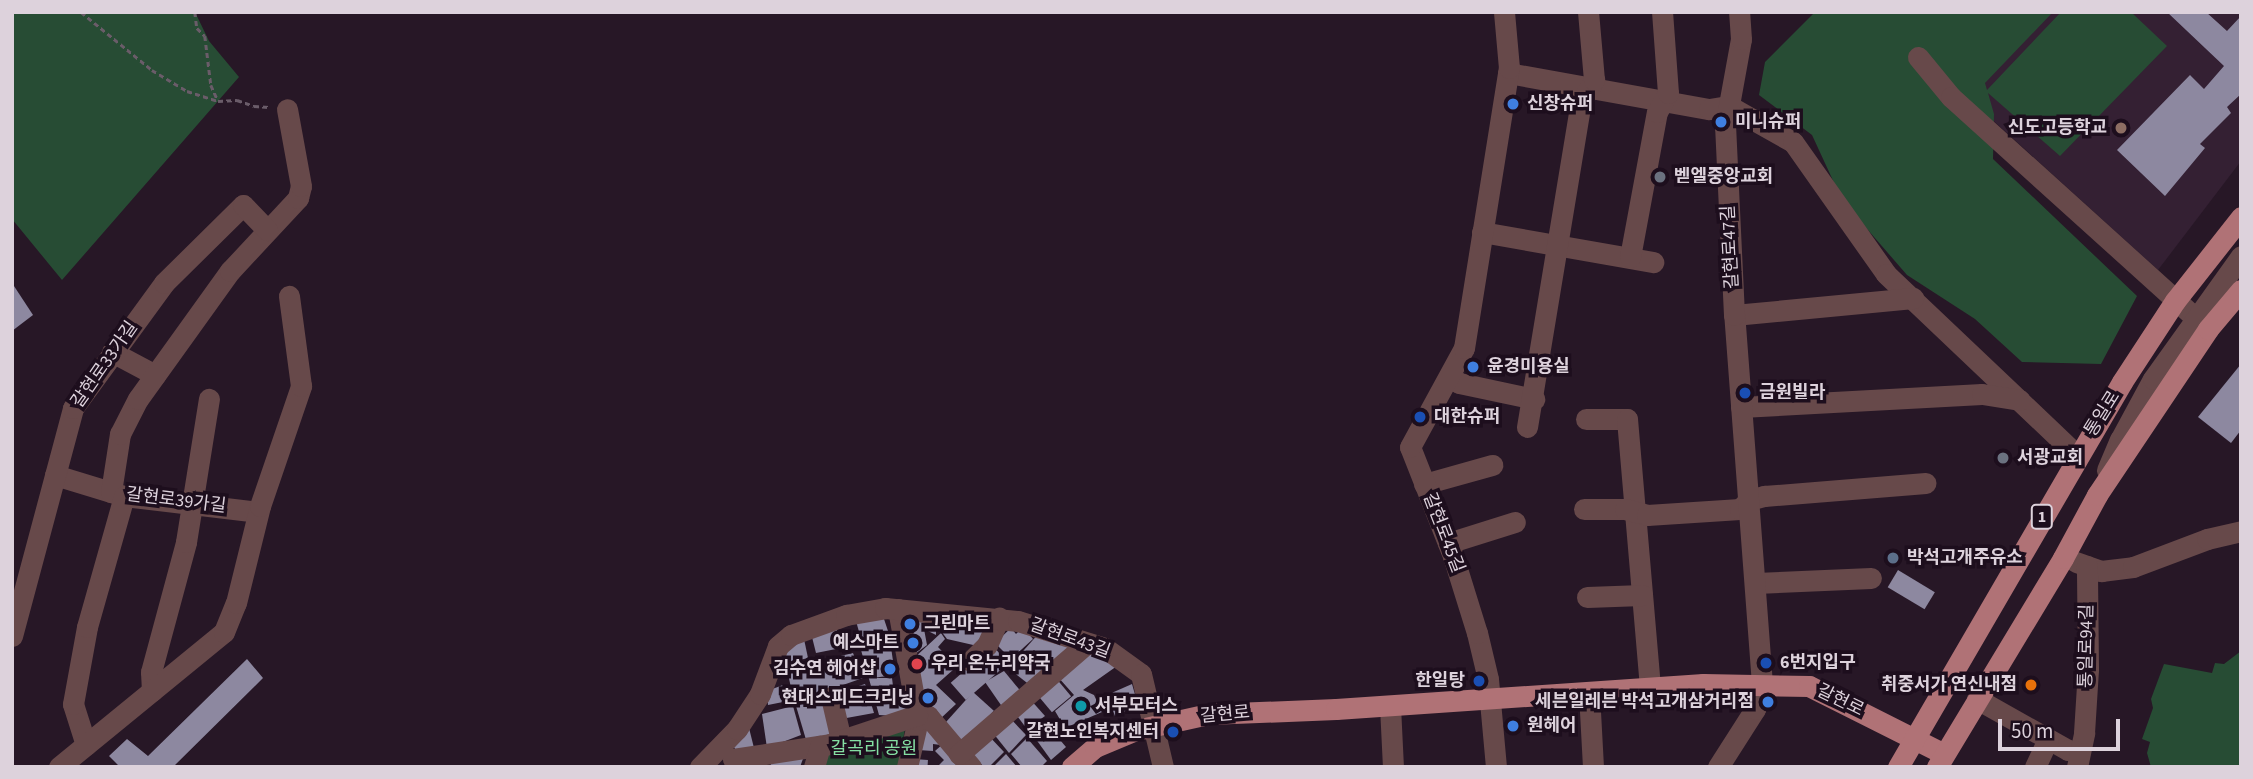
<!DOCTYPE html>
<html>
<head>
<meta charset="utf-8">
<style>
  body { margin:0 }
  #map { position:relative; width:2253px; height:779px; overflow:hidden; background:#271726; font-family:"Source Sans 3","Noto Sans KR",sans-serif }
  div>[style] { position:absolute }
  .built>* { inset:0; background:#342033 }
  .green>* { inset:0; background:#274c34 }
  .building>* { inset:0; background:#8d88a0; transform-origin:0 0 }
  .path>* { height:2.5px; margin-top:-1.25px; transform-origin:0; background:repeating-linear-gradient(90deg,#6a5c69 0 5px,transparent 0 8.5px) }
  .minor>* { height:21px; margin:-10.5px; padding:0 10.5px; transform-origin:10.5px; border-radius:10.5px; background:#67494a }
  .major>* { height:21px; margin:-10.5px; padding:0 10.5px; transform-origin:10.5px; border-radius:10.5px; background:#b07276 }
  .dots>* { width:19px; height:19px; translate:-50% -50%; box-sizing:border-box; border:4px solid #1d0e1d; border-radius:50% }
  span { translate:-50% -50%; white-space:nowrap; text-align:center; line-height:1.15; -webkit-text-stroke:7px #1d0e1d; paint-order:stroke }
  .shield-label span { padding:2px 5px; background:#1d0e1d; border:2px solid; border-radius:5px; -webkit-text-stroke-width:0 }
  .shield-label { font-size:16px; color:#ddd2dc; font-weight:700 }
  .poi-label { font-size:18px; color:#ddd2dc; font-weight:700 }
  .left { translate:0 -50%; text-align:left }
  .right { translate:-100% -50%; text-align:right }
  .street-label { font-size:18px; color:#ddd2dc }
  .park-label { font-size:18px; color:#85dfa3 }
  .frame { position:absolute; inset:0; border:14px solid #ddd2dc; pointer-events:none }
  .scale { position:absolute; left:1998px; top:719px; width:122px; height:32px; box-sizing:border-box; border:4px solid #ddd2dc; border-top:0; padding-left:9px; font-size:21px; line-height:24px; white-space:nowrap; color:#ddd2dc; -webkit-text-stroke:5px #1d0e1d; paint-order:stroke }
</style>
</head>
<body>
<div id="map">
  <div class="built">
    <i style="clip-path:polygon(2044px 12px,2241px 12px,2241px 161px,2158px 270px,1965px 95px)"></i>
  </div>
  <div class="green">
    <i style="clip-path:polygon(12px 12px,195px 12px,209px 41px,239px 77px,62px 280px,12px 219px)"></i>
    <i style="clip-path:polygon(1815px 12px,2053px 12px,1985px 83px,1987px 90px,2061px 12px,2131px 12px,2167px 46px,2060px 156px,1988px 93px,1994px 114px,1993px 159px,2137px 296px,2101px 364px,2022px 362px,1975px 319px,1907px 275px,1842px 200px,1812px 135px,1759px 95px,1765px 62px)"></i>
    <i style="clip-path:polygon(2241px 651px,2241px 767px,2151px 767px,2147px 753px,2150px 742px,2142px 739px,2153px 708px,2151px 699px,2164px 664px,2212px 673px,2215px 663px,2224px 664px)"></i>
    <i style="clip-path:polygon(905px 729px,898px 767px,815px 767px,820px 746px)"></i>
  </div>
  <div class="building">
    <i style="clip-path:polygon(2167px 12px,2206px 12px,2227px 31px,2241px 16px,2241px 94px,2227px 107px,2231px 113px,2200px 144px,2205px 148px,2165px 196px,2117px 150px,2190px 75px,2204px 89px,2224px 66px)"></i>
    <i style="clip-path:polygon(12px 283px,33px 315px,12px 331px)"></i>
    <i style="clip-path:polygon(2241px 364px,2241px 430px,2231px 443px,2198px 417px)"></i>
    <i style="left:1898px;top:570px;width:43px;height:20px;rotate:31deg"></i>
    <i style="clip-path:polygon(936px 614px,936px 635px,924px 629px,927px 645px,911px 657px,904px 617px)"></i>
    <i style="clip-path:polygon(883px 616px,892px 643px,863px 646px,856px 621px)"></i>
    <i style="clip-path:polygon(943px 617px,982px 620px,982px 647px,947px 639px,941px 631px)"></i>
    <i style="clip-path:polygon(836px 626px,841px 648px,816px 653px,812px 637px)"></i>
    <i style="clip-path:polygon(1023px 627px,1033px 639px,1011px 659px,995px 643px,1011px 628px,1016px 634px)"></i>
    <i style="clip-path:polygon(1040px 632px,1074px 643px,1031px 686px,1008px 668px)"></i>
    <i style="clip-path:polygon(941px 633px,945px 639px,938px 647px,954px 664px,954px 669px,936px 685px,956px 704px,939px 720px,928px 708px,925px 693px,918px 689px,912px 660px)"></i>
    <i style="clip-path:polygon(804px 639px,808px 658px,787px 663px,783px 648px)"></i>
    <i style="left:993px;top:646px;width:23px;height:56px;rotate:49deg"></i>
    <i style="clip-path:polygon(891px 647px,895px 675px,872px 678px,892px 678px,893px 686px,900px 686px,906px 709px,894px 716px,879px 715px,861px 650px)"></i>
    <i style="clip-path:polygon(1090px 648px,1117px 666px,1083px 690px,1094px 695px,1102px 712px,1065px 728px,1055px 711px,1074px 695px,1058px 677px)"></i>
    <i style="clip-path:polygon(853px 653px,863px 678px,794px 702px,787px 669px)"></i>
    <i style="clip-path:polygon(247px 659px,263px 678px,173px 767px,120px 767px,109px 756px,127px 739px,148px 756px)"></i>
    <i style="clip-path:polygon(1004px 671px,1023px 694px,1003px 708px,985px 682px)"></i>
    <i style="left:1055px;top:677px;width:25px;height:25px;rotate:50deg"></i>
    <i style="clip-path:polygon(865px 684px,874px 713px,841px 719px,833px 694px)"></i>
    <i style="clip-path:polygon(1132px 684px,1138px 705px,1115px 716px,1107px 695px)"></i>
    <i style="clip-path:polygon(783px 685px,788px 701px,768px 705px,767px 691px)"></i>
    <i style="left:973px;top:692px;width:28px;height:44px;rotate:42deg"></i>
    <i style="clip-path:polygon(827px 696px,834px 738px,807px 743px,796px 706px)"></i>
    <i style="clip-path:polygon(1029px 698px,1045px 716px,1027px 729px,1014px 712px)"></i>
    <i style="clip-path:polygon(793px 706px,801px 735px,767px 748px,762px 714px)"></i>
    <i style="clip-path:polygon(1008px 716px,1026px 735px,1009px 753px,993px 733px)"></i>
    <i style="clip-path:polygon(1044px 721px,1066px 747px,1051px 760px,1030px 731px)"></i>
    <i style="clip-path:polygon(749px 728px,754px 748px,737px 752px,732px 744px)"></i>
    <i style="clip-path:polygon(928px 728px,941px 745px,933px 744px,933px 751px,918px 750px,919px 733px)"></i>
    <i style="clip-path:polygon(987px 734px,1004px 752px,989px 767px,984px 767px,969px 751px)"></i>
    <i style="clip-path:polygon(1027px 738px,1047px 761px,1041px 767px,1022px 767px,1011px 754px)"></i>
    <i style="clip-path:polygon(944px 743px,964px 767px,937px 767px,944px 760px,935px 751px)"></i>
    <i style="clip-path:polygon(774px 754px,804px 756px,800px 767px,770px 767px)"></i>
    <i style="clip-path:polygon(1006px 754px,1017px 767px,993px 767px)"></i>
    <i style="left:914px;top:759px;width:14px;height:8px;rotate:4deg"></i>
  </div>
  <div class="path">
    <i style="left:81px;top:12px;width:92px;rotate:39.2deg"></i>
    <i style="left:152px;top:70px;width:41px;rotate:31deg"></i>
    <i style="left:187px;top:91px;width:33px;rotate:18deg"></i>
    <i style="left:218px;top:101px;width:19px;rotate:-3deg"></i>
    <i style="left:237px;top:100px;width:18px;rotate:19deg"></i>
    <i style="left:254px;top:106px;width:15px;rotate:4deg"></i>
    <i style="left:195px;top:12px;width:16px;rotate:83deg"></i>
    <i style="left:197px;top:28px;width:11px;rotate:45deg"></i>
    <i style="left:205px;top:36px;width:49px;rotate:83deg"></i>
    <i style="left:211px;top:85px;width:17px;rotate:66deg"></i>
  </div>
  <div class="minor">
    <i style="left:1918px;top:57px;width:52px;rotate:50.5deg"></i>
    <i style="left:1951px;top:97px;width:346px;rotate:42.1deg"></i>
    <i style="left:1508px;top:73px;width:204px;rotate:10.2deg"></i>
    <i style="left:1709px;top:109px;width:20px;rotate:-9deg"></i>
    <i style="left:1729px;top:106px;width:73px;rotate:29.4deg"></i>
    <i style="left:1793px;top:142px;width:161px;rotate:54.8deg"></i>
    <i style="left:1886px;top:274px;width:263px;rotate:43.5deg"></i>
    <i style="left:1482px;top:232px;width:174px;rotate:10deg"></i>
    <i style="left:1630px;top:257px;width:147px;rotate:-79.5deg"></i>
    <i style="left:1657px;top:112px;width:22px;rotate:-60deg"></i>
    <i style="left:1668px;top:93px;width:81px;rotate:-94.2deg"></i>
    <i style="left:1734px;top:315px;width:180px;rotate:-5.4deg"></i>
    <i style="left:112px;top:352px;width:49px;rotate:28.1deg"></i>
    <i style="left:1450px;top:376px;width:11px;rotate:38deg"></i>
    <i style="left:1459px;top:383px;width:77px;rotate:12deg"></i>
    <i style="left:1741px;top:407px;width:241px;rotate:-3.1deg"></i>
    <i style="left:1982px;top:394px;width:38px;rotate:9deg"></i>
    <i style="left:1586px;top:419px;width:41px"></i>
    <i style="left:1627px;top:419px;width:270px;rotate:85.1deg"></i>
    <i style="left:1527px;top:427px;width:329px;rotate:-80.6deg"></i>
    <i style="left:1581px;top:102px;width:26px;rotate:-59deg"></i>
    <i style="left:1594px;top:80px;width:68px;rotate:-95deg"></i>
    <i style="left:2107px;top:470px;width:33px;rotate:-67deg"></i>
    <i style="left:2120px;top:440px;width:69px;rotate:-61.6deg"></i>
    <i style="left:2153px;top:379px;width:151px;rotate:-54.4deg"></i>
    <i style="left:55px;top:475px;width:72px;rotate:16.9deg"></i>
    <i style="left:124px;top:496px;width:135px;rotate:6.8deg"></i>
    <i style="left:1424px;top:484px;width:71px;rotate:-15.6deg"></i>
    <i style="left:111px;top:492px;width:59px;rotate:-81.2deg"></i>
    <i style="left:120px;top:434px;width:39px;rotate:-63deg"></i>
    <i style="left:138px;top:399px;width:158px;rotate:-54.3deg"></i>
    <i style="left:230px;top:271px;width:100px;rotate:-47deg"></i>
    <i style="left:298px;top:198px;width:12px;rotate:-76deg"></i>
    <i style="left:301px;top:186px;width:78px;rotate:-100.3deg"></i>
    <i style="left:1584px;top:509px;width:41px"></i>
    <i style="left:1625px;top:509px;width:23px;rotate:15deg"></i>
    <i style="left:1647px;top:515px;width:93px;rotate:-3.7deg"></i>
    <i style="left:1740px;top:509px;width:13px;rotate:-45deg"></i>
    <i style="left:1749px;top:500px;width:16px;rotate:-15deg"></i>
    <i style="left:1764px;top:496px;width:162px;rotate:-4.6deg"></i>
    <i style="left:1448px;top:543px;width:70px;rotate:-17.4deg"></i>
    <i style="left:2076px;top:562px;width:27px;rotate:20deg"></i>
    <i style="left:2101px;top:571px;width:32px;rotate:-7deg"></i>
    <i style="left:2133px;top:567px;width:79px;rotate:-20.7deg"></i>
    <i style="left:2207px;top:539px;width:35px;rotate:-13deg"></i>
    <i style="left:1756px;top:583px;width:115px;rotate:-2.5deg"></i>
    <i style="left:1587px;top:597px;width:55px;rotate:-2.1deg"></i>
    <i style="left:898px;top:609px;width:113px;rotate:79.8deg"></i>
    <i style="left:918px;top:720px;width:48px;rotate:103.2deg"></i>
    <i style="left:12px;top:636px;width:236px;rotate:-75deg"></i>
    <i style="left:73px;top:408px;width:155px;rotate:-53.9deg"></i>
    <i style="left:164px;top:283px;width:111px;rotate:-44.6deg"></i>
    <i style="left:243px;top:205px;width:35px;rotate:46deg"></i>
    <i style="left:971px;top:661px;width:23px;rotate:-45deg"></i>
    <i style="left:987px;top:645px;width:30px;rotate:-66deg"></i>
    <i style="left:152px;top:691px;width:19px;rotate:-93deg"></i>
    <i style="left:151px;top:672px;width:135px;rotate:-74.9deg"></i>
    <i style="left:186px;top:542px;width:145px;rotate:-80.9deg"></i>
    <i style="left:1589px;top:693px;width:74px;rotate:86.9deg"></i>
    <i style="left:831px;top:697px;width:44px;rotate:76.9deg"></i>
    <i style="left:1977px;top:699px;width:104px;rotate:29.3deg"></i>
    <i style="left:2068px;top:750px;width:12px;rotate:9deg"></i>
    <i style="left:1390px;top:706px;width:61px;rotate:87.2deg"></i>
    <i style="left:918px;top:720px;width:11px;rotate:-22deg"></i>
    <i style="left:928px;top:716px;width:67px;rotate:49.9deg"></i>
    <i style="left:86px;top:745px;width:43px;rotate:-107.6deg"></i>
    <i style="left:73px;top:704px;width:78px;rotate:-79.7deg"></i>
    <i style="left:87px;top:627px;width:136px;rotate:-74.2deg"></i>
    <i style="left:959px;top:754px;width:169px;rotate:-40.9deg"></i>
    <i style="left:733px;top:759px;width:98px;rotate:-8.8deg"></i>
    <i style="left:830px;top:744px;width:92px;rotate:-18.4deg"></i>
    <i style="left:59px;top:767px;width:213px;rotate:-39.3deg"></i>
    <i style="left:224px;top:632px;width:31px;rotate:-68deg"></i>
    <i style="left:236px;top:603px;width:100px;rotate:-76.1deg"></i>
    <i style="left:260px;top:506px;width:127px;rotate:-71.1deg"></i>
    <i style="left:301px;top:386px;width:91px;rotate:-97.6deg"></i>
    <i style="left:700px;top:767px;width:53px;rotate:-45.8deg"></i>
    <i style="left:737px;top:729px;width:42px;rotate:-56.7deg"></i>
    <i style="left:760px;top:694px;width:51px;rotate:-69.4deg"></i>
    <i style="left:778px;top:646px;width:17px;rotate:-40deg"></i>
    <i style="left:791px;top:635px;width:59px;rotate:-20deg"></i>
    <i style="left:846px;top:615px;width:40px;rotate:-10deg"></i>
    <i style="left:885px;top:608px;width:134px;rotate:5.6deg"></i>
    <i style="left:1018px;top:621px;width:91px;rotate:17.2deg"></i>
    <i style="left:1105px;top:648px;width:44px;rotate:35.8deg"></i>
    <i style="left:1141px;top:674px;width:96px;rotate:76.7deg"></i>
    <i style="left:814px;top:767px;width:22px;rotate:-74deg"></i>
    <i style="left:1496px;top:767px;width:88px;rotate:-95.2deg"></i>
    <i style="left:1488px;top:679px;width:47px;rotate:-103.4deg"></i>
    <i style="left:1477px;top:633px;width:81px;rotate:-107.3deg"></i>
    <i style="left:1453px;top:556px;width:117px;rotate:-111.5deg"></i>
    <i style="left:1410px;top:447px;width:113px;rotate:-61.4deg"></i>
    <i style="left:1464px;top:348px;width:284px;rotate:-80.9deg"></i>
    <i style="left:1509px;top:68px;width:56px;rotate:-95.1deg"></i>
    <i style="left:1718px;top:767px;width:69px;rotate:-57.5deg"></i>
    <i style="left:1755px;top:709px;width:26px;rotate:-74deg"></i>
    <i style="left:1762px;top:684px;width:370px;rotate:-94.3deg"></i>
    <i style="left:1734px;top:315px;width:188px;rotate:-92.7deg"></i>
    <i style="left:1725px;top:127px;width:89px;rotate:-79.7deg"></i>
    <i style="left:1741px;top:39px;width:27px;rotate:-94deg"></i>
    <i style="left:2035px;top:767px;width:31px;rotate:-65deg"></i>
    <i style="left:2077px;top:767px;width:35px;rotate:-78deg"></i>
    <i style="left:2084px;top:733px;width:64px;rotate:-86.4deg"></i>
    <i style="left:2088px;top:669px;width:103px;rotate:-90.6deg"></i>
  </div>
  <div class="major">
    <i style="left:1072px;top:767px;width:30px;rotate:-41deg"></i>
    <i style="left:1095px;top:747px;width:44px;rotate:-22.5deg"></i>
    <i style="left:1136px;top:730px;width:74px;rotate:-12.5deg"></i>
    <i style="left:1208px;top:714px;width:128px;rotate:-2.2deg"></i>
    <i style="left:1336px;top:709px;width:368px;rotate:-3.9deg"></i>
    <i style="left:1703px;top:684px;width:106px;rotate:1.1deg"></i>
    <i style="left:1809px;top:686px;width:151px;rotate:26.7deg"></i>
    <i style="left:1898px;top:767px;width:445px;rotate:-59.8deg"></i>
    <i style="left:2122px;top:382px;width:97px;rotate:-56.8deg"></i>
    <i style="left:2175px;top:301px;width:107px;rotate:-51.8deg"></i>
    <i style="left:1937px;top:767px;width:244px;rotate:-58.9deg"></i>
    <i style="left:2063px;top:558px;width:72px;rotate:-61.6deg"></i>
    <i style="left:2097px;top:495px;width:200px;rotate:-56.2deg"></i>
    <i style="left:2208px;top:329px;width:51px;rotate:-49.8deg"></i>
  </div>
  <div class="dots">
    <i style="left:1513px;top:104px;background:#3f7fe0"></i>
    <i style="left:1721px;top:122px;background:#3f7fe0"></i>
    <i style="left:2121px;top:128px;background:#8d6e63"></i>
    <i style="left:1660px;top:177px;background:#6b7280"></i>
    <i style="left:1473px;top:367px;background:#3f7fe0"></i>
    <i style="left:1745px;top:393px;background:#1a4fb4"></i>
    <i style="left:1420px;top:417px;background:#1a4fb4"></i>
    <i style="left:2003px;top:458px;background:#6b7280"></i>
    <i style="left:1893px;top:558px;background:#5c6f8a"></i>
    <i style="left:910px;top:624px;background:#3f7fe0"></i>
    <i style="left:913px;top:643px;background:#3f7fe0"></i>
    <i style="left:1766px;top:663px;background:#1a4fb4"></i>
    <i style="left:917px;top:664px;background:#e0444e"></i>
    <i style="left:890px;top:669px;background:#3f7fe0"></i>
    <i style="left:1479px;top:681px;background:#1a4fb4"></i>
    <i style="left:2031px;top:685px;background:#e8710a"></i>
    <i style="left:928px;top:698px;background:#3f7fe0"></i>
    <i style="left:1768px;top:702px;background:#3f7fe0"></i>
    <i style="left:1081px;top:706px;background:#0f9aa8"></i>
    <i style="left:1513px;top:726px;background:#3f7fe0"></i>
    <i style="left:1173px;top:732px;background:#1a4fb4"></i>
  </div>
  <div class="shield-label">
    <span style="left:2042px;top:517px">1</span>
  </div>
  <div class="poi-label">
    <span class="left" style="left:1527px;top:104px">신창슈퍼</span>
    <span class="left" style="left:1735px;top:122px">미니슈퍼</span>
    <span class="right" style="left:2107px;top:128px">신도고등학교</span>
    <span class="left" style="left:1674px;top:177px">벧엘중앙교회</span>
    <span class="left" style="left:1487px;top:367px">윤경미용실</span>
    <span class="left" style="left:1759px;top:393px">금원빌라</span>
    <span class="left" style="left:1434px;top:417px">대한슈퍼</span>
    <span class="left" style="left:2017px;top:458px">서광교회</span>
    <span class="left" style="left:1907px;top:558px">박석고개주유소</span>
    <span class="left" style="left:924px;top:624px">그린마트</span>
    <span class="right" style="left:899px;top:643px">예스마트</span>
    <span class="left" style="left:1780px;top:663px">6번지입구</span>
    <span class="left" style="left:931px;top:664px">우리 온누리약국</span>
    <span class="right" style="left:876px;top:669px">김수연 헤어샵</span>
    <span class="right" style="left:1465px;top:681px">한일탕</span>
    <span class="right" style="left:2017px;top:685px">취중서가 연신내점</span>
    <span class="right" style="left:914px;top:698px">현대스피드크리닝</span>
    <span class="right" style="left:1754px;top:702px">세븐일레븐 박석고개삼거리점</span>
    <span class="left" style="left:1095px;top:706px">서부모터스</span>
    <span class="left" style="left:1527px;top:726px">원헤어</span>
    <span class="right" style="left:1159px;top:732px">갈현노인복지센터</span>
  </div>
  <div class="street-label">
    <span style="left:1731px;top:247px;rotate:-93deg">갈현로47길</span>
    <span style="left:105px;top:365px;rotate:-55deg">갈현로33가길</span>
    <span style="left:2103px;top:414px;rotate:-58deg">통일로</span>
    <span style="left:176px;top:501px;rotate:7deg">갈현로39가길</span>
    <span style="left:1443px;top:533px;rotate:69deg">갈현로45길</span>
    <span style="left:1070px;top:639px;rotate:20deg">갈현로43길</span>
    <span style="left:2087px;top:646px;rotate:-89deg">통일로94길</span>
    <span style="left:1840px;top:701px;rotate:26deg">갈현로</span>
    <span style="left:1225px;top:715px;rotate:-5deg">갈현로</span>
  </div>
  <div class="park-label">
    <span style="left:874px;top:749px">갈곡리 공원</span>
  </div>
  <div class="frame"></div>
  <div class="scale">50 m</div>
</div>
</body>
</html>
